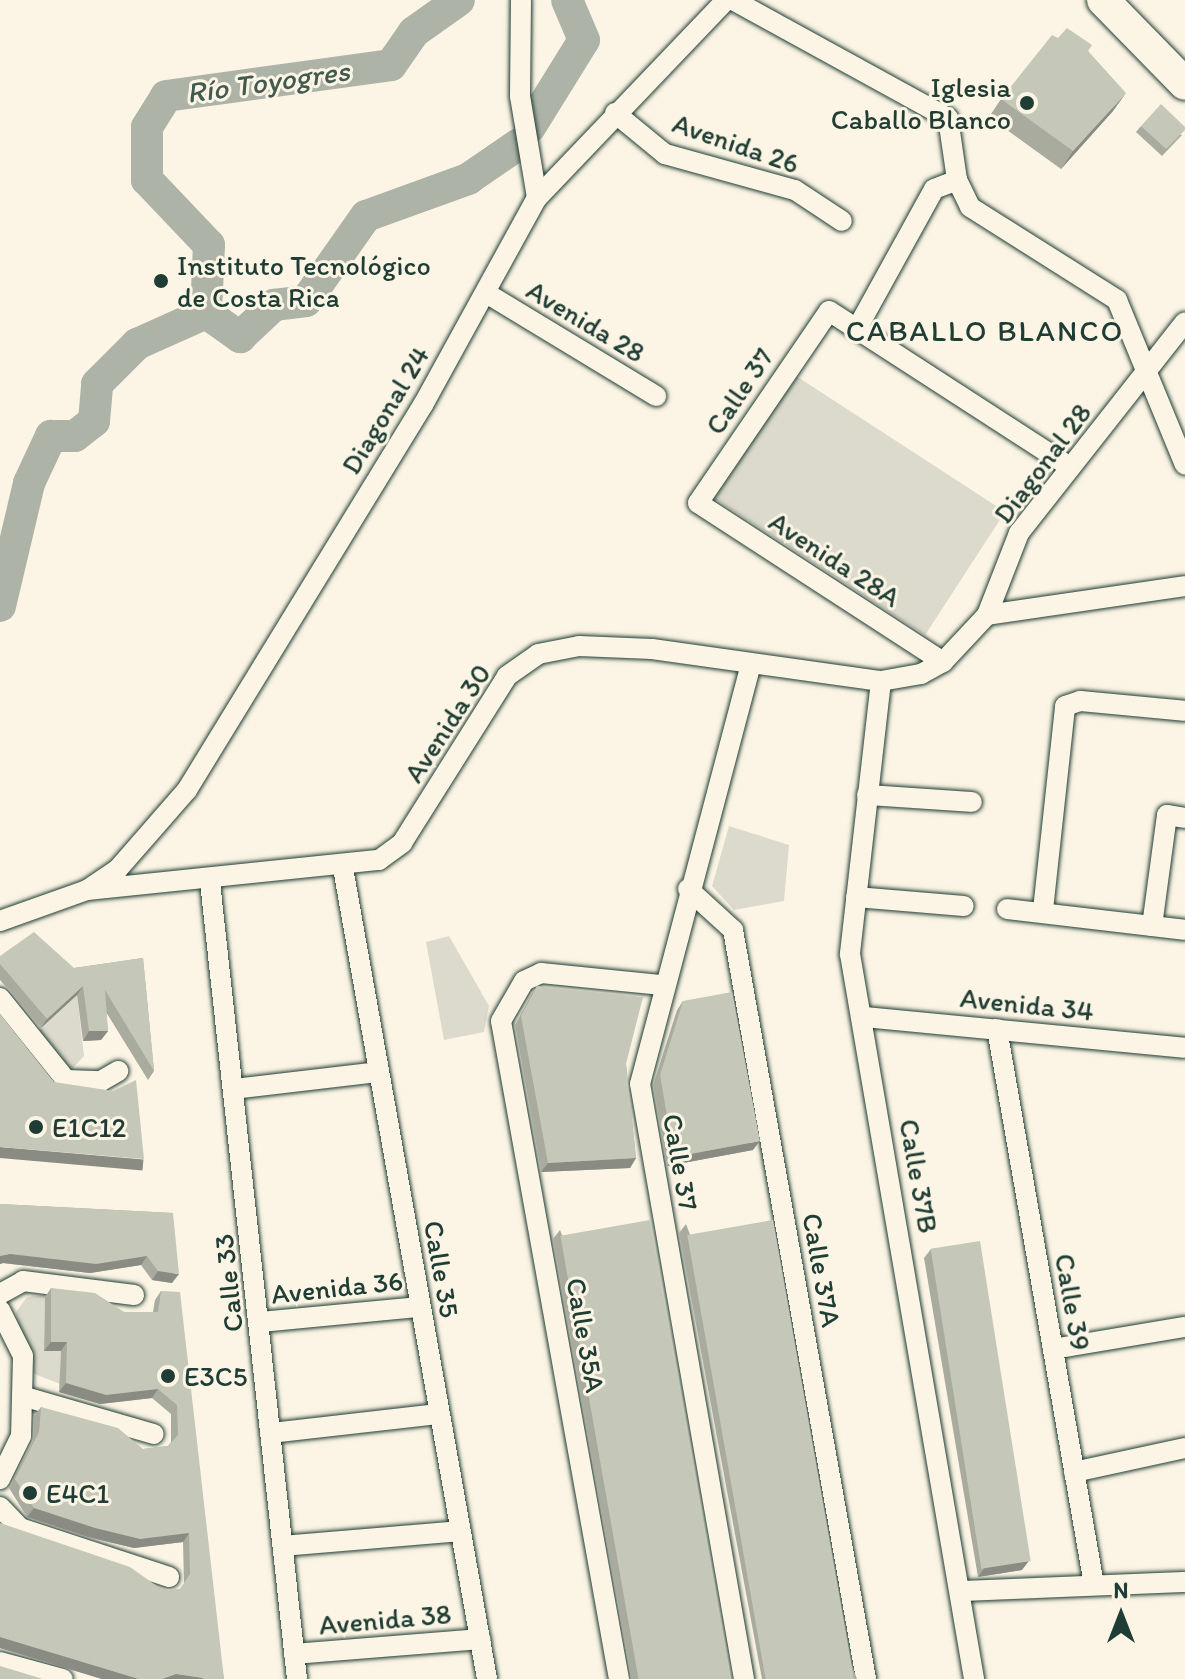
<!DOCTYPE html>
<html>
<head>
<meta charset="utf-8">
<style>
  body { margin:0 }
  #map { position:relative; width:1185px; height:1679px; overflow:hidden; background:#fcf5e5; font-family:Itim,sans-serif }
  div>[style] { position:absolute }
  .green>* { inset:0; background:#dcdacc; transform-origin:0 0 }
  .river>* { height:32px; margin:-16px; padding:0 16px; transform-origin:16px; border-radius:16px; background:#aeb3a7 }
  .roads { filter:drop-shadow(0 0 2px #1f3d34) drop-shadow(0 0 2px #1f3d34) }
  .minor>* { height:20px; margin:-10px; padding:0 10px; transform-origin:10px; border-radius:10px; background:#fcf5e5 }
  .primary>* { height:32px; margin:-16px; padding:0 16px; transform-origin:16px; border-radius:16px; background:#fcf5e5 }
  .wall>* { inset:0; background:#a9ab9f }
  .shaded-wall>* { inset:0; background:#8a8b82; transform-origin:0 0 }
  .building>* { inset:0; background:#c5c7b9; transform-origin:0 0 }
  .dots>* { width:22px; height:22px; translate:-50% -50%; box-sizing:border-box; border:4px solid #fcf5e5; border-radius:50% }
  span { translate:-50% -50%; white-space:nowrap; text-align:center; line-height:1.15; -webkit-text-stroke:6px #fcf5e5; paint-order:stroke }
  .poi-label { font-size:28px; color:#1f3d34 }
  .right { translate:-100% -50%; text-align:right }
  .left { translate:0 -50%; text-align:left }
  .street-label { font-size:28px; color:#1f3d34 }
  .water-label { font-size:30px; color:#435a51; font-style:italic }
  .neighbourhood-label { font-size:30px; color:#1f3d34; letter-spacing:2px }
  .north { position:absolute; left:1081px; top:1575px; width:80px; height:80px; -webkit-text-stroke:6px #fcf5e5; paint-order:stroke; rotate:0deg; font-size:22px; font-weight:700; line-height:32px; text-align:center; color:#1f3d34 }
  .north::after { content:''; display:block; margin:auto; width:28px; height:36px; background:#1f3d34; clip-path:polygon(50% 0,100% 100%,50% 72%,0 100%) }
</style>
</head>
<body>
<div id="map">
  <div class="green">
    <i style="left:793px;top:374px;width:253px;height:147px;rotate:33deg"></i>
    <i style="clip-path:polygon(729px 826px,789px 845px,784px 901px,734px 910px,712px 886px)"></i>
    <i style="clip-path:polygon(449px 936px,489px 1006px,484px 1032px,444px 1040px,426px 942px)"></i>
    <i style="clip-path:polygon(77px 995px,84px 1056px,72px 1069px,61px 1067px,38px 1031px)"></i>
    <i style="clip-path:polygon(45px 1295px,44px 1351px,61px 1351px,60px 1384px,32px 1373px,18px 1328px,16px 1312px,27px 1297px)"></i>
  </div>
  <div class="river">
    <i style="left:530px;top:127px;width:102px;rotate:-58.2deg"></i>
    <i style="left:584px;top:40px;width:43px;rotate:-113deg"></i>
    <i style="left:206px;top:313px;width:42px;rotate:35.2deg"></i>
    <i style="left:240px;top:337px;width:47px;rotate:-43.3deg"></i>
    <i style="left:274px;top:305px;width:32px;rotate:-7deg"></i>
    <i style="left:306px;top:301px;width:104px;rotate:-54.8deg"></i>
    <i style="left:366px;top:216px;width:109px;rotate:-19.9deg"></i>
    <i style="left:468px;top:179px;width:62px;rotate:-34.5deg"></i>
    <i style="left:0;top:606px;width:126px;rotate:-76.7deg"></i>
    <i style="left:29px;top:483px;width:52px;rotate:-64.9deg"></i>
    <i style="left:51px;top:436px;width:24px"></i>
    <i style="left:75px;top:436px;width:24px;rotate:-38deg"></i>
    <i style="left:94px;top:421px;width:37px;rotate:-85deg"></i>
    <i style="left:97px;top:384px;width:57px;rotate:-45deg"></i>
    <i style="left:137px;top:344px;width:76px;rotate:-24.2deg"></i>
    <i style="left:206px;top:313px;width:68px;rotate:-87.5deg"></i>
    <i style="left:209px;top:245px;width:90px;rotate:-133.6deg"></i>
    <i style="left:147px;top:180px;width:53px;rotate:-90deg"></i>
    <i style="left:147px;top:127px;width:36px;rotate:-58deg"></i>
    <i style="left:166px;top:96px;width:227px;rotate:-7.8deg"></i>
    <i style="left:391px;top:65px;width:40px;rotate:-55.1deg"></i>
    <i style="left:414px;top:32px;width:55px;rotate:-35.4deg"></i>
  </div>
  <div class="roads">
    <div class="minor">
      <i style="left:521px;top:0;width:96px;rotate:90.6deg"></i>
      <i style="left:520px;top:96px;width:103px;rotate:80.5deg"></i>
      <i style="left:733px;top:0;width:245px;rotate:28.8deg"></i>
      <i style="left:948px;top:118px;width:63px;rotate:81.7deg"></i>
      <i style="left:957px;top:180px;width:30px;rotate:64deg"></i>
      <i style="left:970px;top:207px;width:174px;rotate:32.3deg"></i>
      <i style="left:1117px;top:300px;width:178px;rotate:67.6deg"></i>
      <i style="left:615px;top:113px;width:65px;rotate:39.4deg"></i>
      <i style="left:665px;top:154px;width:135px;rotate:15.5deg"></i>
      <i style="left:795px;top:190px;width:56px;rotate:33.4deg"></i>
      <i style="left:486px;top:293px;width:199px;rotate:31.2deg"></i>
      <i style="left:859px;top:325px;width:155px;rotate:-61.1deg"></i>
      <i style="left:934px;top:189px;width:25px;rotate:-21deg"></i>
      <i style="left:987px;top:615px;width:200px;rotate:-8.3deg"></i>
      <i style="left:943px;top:662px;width:292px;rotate:-147deg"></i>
      <i style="left:698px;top:503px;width:232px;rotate:-55.7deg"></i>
      <i style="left:829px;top:311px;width:286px;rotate:32.9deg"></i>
      <i style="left:881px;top:681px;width:275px;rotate:96.5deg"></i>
      <i style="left:850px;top:954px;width:736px;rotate:80.29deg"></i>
      <i style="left:867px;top:795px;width:105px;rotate:3.8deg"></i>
      <i style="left:343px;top:868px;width:824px;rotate:79.93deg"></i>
      <i style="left:210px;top:882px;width:802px;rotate:83.77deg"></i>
      <i style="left:688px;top:889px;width:61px;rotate:42.3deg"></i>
      <i style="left:733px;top:930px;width:761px;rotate:79.93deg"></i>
      <i style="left:87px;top:890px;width:294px;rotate:-5.9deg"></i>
      <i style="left:379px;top:860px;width:29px;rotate:-36deg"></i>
      <i style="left:402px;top:843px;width:197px;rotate:-57.8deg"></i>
      <i style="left:507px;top:676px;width:38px;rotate:-35deg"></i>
      <i style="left:538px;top:654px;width:42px;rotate:-11deg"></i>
      <i style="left:579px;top:646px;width:73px;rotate:2.4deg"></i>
      <i style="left:652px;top:649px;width:231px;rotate:8deg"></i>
      <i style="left:881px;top:681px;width:41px;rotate:-9.9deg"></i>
      <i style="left:921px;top:674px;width:25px;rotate:-29deg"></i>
      <i style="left:943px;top:662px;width:64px;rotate:-46.9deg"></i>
      <i style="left:987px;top:615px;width:88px;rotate:-68.7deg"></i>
      <i style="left:1019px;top:533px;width:268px;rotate:-51.8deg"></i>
      <i style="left:856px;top:897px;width:108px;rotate:4.8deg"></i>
      <i style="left:1007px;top:909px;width:179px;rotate:6.7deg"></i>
      <i style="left:1043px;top:910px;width:205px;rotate:-83.8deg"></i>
      <i style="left:1065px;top:706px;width:16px;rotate:-18deg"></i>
      <i style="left:1080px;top:701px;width:105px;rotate:5.4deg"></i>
      <i style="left:0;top:921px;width:92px;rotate:-19.6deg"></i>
      <i style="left:87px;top:890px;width:37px;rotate:-34deg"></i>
      <i style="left:118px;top:869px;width:105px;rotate:-48.9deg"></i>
      <i style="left:187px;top:790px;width:452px;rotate:-58.5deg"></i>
      <i style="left:423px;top:405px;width:236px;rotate:-61.2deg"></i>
      <i style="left:537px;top:198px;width:274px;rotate:-46.3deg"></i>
      <i style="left:1152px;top:926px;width:112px;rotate:-82.3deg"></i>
      <i style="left:1167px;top:815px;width:18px;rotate:9deg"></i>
      <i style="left:0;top:998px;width:105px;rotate:51.2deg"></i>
      <i style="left:66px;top:1080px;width:35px;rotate:2deg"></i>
      <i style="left:101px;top:1081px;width:20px;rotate:-30deg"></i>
      <i style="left:864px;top:1017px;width:322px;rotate:5.5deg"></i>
      <i style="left:997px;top:1029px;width:564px;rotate:80.1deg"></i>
      <i style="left:234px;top:1089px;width:145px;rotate:-6.7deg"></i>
      <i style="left:0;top:1294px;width:26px;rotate:-29deg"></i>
      <i style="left:23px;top:1281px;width:112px;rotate:7.2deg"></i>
      <i style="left:0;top:1310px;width:51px;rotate:63.4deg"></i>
      <i style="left:23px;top:1356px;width:80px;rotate:91.4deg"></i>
      <i style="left:21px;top:1436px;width:48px;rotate:116deg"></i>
      <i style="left:260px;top:1322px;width:161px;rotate:-5.4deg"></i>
      <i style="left:1053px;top:1349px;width:134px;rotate:-9.5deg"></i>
      <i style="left:22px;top:1396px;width:137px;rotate:16.1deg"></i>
      <i style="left:271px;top:1433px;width:169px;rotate:-6.5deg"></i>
      <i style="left:1074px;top:1472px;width:114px;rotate:-12.2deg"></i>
      <i style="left:0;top:1507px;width:29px;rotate:46deg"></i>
      <i style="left:20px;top:1528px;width:157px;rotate:18.2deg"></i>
      <i style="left:283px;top:1546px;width:178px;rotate:-4.8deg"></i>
      <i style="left:961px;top:1591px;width:224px;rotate:-2.3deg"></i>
      <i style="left:294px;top:1654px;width:187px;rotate:-4.6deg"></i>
      <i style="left:0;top:1662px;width:65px;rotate:15.1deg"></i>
      <i style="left:619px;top:1679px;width:668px;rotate:-100.17deg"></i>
      <i style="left:501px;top:1021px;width:46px;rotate:-60.1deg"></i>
      <i style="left:524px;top:981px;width:19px;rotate:-25deg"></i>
      <i style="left:541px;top:973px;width:122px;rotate:5.7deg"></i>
      <i style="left:744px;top:1679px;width:604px;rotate:-99.91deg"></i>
      <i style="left:640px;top:1084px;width:435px;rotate:-75.2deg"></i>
    </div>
    <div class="primary">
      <i style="left:1103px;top:0;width:117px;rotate:45.7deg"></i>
    </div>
  </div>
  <div class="wall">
    <i style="clip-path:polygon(1088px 51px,1113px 111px,1061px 169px,989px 117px,1001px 99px)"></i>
    <i style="clip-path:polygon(1141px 126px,1182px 135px,1162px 156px,1136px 132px)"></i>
    <i style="clip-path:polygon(0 956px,74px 968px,143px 958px,154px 1071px,148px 1080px,106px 1012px,108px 1031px,101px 1040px,83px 1041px,77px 995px,41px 1028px,0 980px)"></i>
    <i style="clip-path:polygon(537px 986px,626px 1064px,636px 1158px,630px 1168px,541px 1172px,515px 1025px,531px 995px)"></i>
    <i style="clip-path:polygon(683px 1001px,753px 1150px,667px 1166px,653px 1085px,677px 1010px)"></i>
    <i style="clip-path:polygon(0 1204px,173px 1213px,172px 1283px,152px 1280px,141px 1265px,90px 1273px,3px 1263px,0 1264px)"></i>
    <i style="clip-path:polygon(686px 1224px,857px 1679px,762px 1679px,679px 1233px)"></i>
    <i style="clip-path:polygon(560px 1230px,731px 1679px,631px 1679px,553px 1239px)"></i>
    <i style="clip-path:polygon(931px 1249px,1022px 1570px,978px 1577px,924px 1258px)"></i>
    <i style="clip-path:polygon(51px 1288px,124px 1312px,153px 1312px,155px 1300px,161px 1291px,224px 1679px,102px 1679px,0 1648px,0 1523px,161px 1589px,180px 1589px,184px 1584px,183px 1542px,134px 1548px,88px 1537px,27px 1517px,9px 1488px,33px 1441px,34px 1416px,41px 1407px,143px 1449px,168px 1446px,171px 1442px,171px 1414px,152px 1398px,100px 1404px,59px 1392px,61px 1351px,44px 1351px,45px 1297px)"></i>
  </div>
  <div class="shaded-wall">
    <i style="clip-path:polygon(1126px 93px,1113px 111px,1061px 169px,1073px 151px)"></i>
    <i style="clip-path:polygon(83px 986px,77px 995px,41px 1028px,47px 1019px)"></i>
    <i style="clip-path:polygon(89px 1031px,108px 1031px,101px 1040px,83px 1041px)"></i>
    <i style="clip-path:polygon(760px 1141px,753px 1150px,667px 1166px,674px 1157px)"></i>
    <i style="left:0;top:1147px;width:144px;height:11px;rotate:5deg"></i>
    <i style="clip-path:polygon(636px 1158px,630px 1168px,541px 1172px,548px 1163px)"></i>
    <i style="clip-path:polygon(10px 1254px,147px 1256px,141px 1265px,90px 1273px,3px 1263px,0 1264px,0 1256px)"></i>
    <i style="clip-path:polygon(158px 1271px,179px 1274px,172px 1283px,152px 1280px)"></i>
    <i style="clip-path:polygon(51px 1342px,67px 1342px,61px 1351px,44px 1351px)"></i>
    <i style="clip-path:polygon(66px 1383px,158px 1389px,152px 1398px,100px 1404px,59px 1392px)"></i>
    <i style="clip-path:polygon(34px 1508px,189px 1533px,183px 1542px,134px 1548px,88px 1537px,27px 1517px)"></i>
    <i style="clip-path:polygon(1029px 1561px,1022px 1570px,978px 1577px,985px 1567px)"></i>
    <i style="clip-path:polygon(0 1637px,139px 1679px,102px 1679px,0 1648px)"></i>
    <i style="clip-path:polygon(176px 1674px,203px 1678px,202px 1679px,162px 1679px)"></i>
  </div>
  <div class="building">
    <i style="clip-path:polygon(1067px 28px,1092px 45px,1088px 51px,1126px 93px,1073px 151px,1001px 99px,1052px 35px,1058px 38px)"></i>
    <i style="clip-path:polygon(1161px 104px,1185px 127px,1185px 130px,1166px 149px,1141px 126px)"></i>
    <i style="clip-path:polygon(34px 932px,74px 968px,143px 958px,154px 1071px,105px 990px,108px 1031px,89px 1031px,83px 986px,47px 1019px,0 964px,0 956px)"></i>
    <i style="clip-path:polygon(537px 986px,643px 997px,626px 1064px,636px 1158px,548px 1163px,521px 1016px)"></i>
    <i style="clip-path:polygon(732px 992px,760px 1141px,674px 1157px,660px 1075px,683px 1001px)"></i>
    <i style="clip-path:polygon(0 1014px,54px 1082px,113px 1091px,136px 1080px,144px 1159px,0 1147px)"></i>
    <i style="clip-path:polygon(0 1204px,173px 1213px,179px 1274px,158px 1271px,147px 1256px,96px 1264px,10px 1254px,0 1256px)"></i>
    <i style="left:650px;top:1220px;width:466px;height:91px;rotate:80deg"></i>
    <i style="left:773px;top:1220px;width:467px;height:87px;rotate:80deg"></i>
    <i style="left:980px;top:1241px;width:324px;height:50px;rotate:81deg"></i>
    <i style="clip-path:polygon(51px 1288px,95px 1293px,124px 1312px,158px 1312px,161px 1291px,180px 1292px,224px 1679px,203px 1679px,203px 1678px,176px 1674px,162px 1679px,139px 1679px,0 1637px,0 1523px,130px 1567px,161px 1589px,180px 1589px,190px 1574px,189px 1533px,140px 1539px,95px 1528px,34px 1508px,15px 1479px,39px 1432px,41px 1407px,118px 1428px,143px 1449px,168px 1446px,178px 1435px,177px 1405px,158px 1389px,106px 1395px,66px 1383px,67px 1342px,51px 1342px)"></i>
    <i style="clip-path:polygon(0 1666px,43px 1679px,0 1679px)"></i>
  </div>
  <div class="dots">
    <i style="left:1027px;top:103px;background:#1f3d34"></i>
    <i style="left:161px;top:281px;background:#1f3d34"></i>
    <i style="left:36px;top:1127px;background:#1f3d34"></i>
    <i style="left:168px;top:1376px;background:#1f3d34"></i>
    <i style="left:30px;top:1493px;background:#1f3d34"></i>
  </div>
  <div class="poi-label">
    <span class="right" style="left:1011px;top:103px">Iglesia<br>Caballo Blanco</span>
    <span class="left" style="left:177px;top:281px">Instituto Tecnológico<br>de Costa Rica</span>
    <span class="left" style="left:52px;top:1127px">E1C12</span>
    <span class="left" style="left:184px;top:1376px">E3C5</span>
    <span class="left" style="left:46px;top:1493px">E4C1</span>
  </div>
  <div class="street-label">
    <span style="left:736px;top:143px;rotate:19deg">Avenida 26</span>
    <span style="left:586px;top:321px;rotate:31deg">Avenida 28</span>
    <span style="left:739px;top:391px;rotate:-56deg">Calle 37</span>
    <span style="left:385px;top:410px;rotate:-59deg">Diagonal 24</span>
    <span style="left:1042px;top:463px;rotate:-53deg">Diagonal 28</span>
    <span style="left:835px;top:559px;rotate:33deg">Avenida 28A</span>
    <span style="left:447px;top:723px;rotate:-57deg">Avenida 30</span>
    <span style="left:1027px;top:1004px;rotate:6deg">Avenida 34</span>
    <span style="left:681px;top:1162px;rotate:80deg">Calle 37</span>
    <span style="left:919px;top:1176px;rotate:80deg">Calle 37B</span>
    <span style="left:442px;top:1269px;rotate:80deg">Calle 35</span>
    <span style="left:822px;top:1270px;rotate:80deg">Calle 37A</span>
    <span style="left:228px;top:1283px;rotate:-96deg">Calle 33</span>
    <span style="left:337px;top:1287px;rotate:-6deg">Avenida 36</span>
    <span style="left:1073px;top:1302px;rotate:80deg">Calle 39</span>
    <span style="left:586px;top:1335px;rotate:80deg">Calle 35A</span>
    <span style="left:385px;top:1619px;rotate:-5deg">Avenida 38</span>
  </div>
  <div class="water-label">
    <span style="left:268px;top:82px;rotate:-8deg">Río Toyogres</span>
  </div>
  <div class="neighbourhood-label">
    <span style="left:985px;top:331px">CABALLO BLANCO</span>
  </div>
  <div class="north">N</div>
</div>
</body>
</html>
